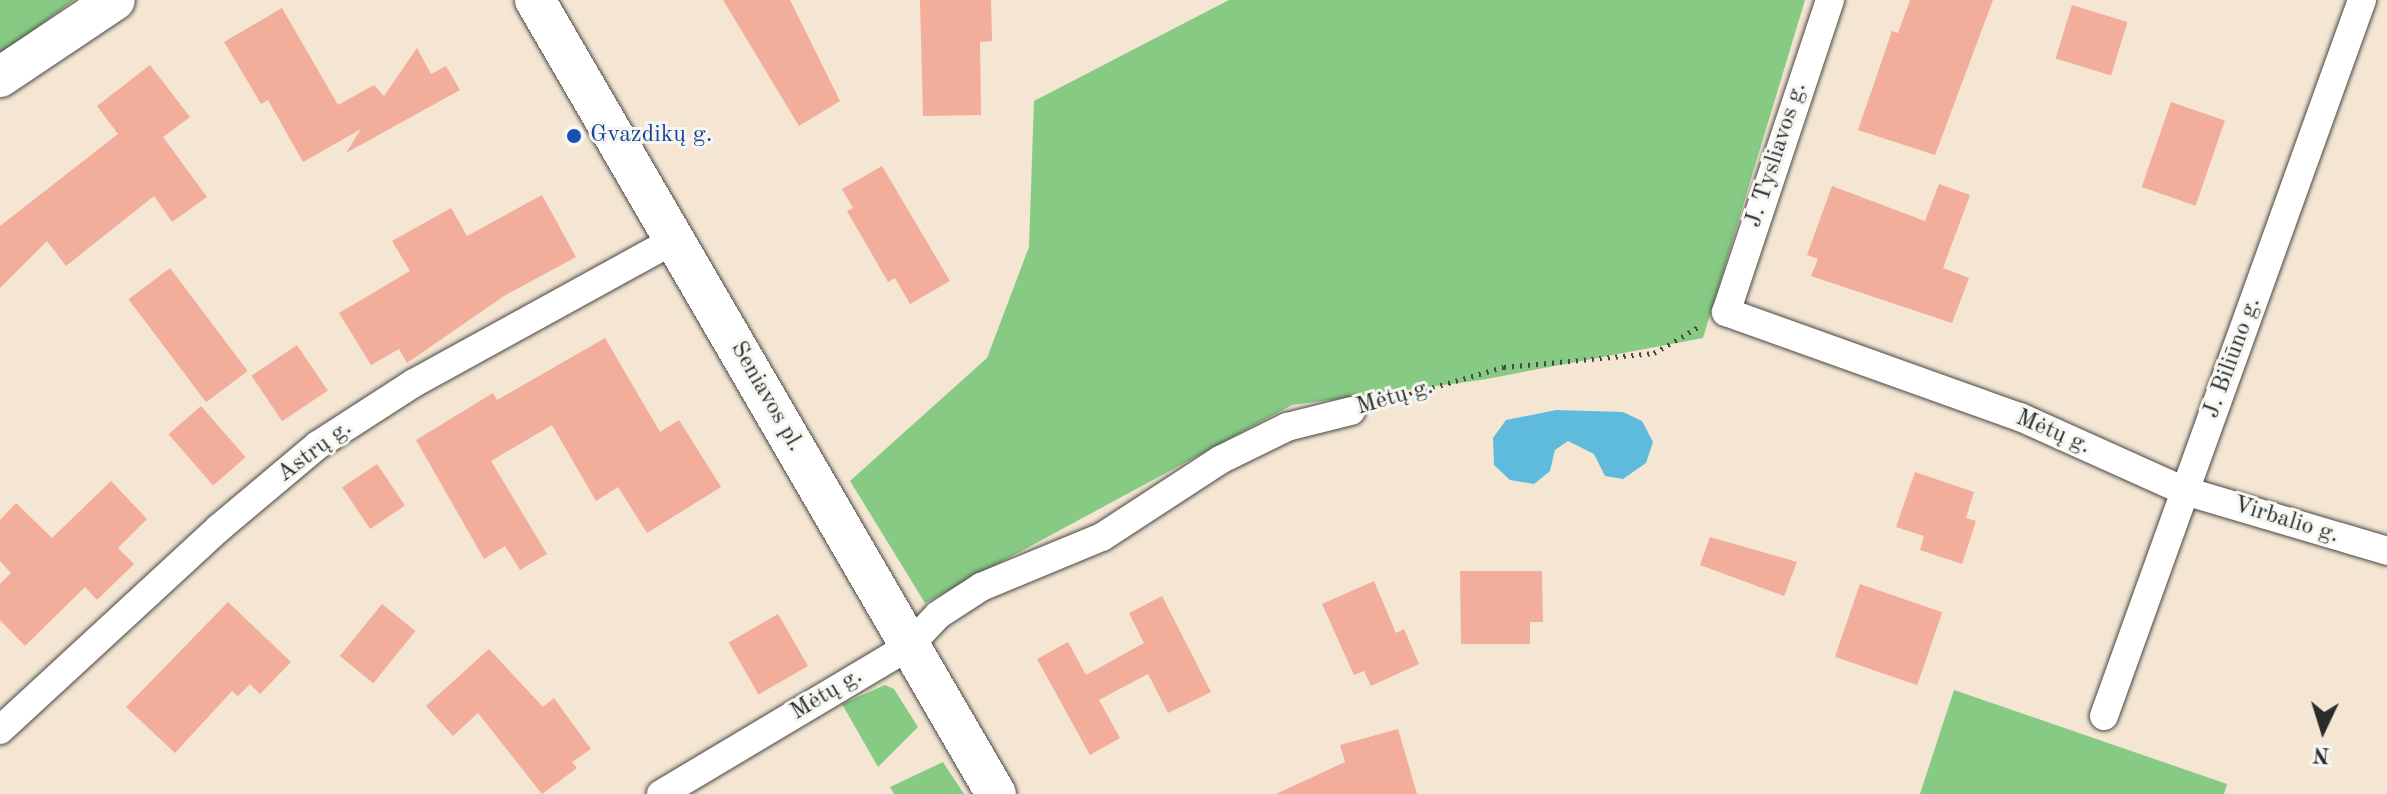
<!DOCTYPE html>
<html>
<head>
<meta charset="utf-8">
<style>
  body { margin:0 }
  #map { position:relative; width:2387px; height:794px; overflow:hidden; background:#f4e6d3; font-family:"Old Standard TT",serif }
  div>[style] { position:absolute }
  .green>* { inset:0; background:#86ca84 }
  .water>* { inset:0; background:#5ebbdc }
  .building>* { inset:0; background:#f2ad9b; transform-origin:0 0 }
  .path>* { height:5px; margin-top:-2.5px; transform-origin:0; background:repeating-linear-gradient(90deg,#494744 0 2px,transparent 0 8px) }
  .roads { filter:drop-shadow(0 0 2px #494744) drop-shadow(0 0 2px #494744) }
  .street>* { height:28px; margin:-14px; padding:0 14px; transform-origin:14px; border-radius:14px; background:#fff }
  .secondary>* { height:40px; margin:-20px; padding:0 20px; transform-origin:20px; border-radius:20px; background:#fff }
  .dots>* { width:22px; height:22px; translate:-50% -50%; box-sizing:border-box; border:4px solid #f6f6f2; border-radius:50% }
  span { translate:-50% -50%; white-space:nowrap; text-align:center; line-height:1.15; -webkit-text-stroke:6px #f6f6f2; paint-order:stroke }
  .transit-label { font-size:24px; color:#164399 }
  .left { translate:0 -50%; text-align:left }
  .street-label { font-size:24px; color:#2b2b2b }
  .north { position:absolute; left:2283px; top:690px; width:80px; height:80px; -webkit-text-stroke:6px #f6f6f2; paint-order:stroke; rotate:184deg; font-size:22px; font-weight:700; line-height:32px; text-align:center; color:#2b2b2b }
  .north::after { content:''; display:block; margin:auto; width:28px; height:36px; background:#2b2b2b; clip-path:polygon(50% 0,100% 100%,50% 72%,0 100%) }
</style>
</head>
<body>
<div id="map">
  <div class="green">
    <i style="clip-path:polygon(0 0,74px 0,0 55px)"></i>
    <i style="clip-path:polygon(1229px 0,1805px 0,1703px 338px,1481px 380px,1292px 405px,925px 603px,850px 481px,987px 358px,1029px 247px,1034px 101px)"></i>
    <i style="clip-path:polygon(885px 685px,894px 689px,918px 727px,878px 767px,842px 704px)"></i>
    <i style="clip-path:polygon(1954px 690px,2227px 784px,2224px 794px,1920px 794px)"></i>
    <i style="clip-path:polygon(943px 762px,964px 794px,894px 794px,890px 787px)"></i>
  </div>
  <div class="water">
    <i style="clip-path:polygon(1556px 410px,1623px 412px,1642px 421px,1653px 442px,1646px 463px,1623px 479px,1605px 476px,1594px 454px,1568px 441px,1555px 450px,1550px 471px,1534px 484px,1510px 480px,1494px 465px,1493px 438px,1506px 420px)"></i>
  </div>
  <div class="building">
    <i style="clip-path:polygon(723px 0,790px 0,840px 101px,799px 126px)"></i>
    <i style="clip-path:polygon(920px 0,991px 0,992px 41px,980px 42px,981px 115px,923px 116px)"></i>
    <i style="clip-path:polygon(1910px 0,1993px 0,1935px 155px,1858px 130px,1892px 31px,1898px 33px)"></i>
    <i style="left:2072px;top:5px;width:58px;height:56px;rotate:17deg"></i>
    <i style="clip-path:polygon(282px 8px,338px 105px,374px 85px,384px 96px,417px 48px,431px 74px,446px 66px,460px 90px,346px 153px,361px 129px,303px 162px,268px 100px,261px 104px,224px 42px)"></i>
    <i style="clip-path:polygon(150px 65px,190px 117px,163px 137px,207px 197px,172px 222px,154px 196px,66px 266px,47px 241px,0 288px,0 226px,118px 134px,97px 106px)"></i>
    <i style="left:2171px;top:102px;width:57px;height:90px;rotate:19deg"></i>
    <i style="clip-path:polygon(882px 166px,950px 281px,910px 304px,895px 278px,888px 282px,847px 211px,853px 208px,842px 189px)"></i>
    <i style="clip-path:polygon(1939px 184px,1970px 195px,1943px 268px,1969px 278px,1952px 323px,1811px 276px,1818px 259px,1807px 255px,1832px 186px,1925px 221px)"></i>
    <i style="clip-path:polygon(542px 195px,576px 257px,504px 296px,407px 363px,399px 349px,371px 365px,339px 313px,410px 271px,392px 241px,451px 208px,467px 236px)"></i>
    <i style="left:170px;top:268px;width:129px;height:52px;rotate:53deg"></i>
    <i style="clip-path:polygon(605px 338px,660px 432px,679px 420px,721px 487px,647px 533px,618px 487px,596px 501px,552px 425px,491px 461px,547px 554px,520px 570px,505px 546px,484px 559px,416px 440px,493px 393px,497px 400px)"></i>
    <i style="left:297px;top:345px;width:55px;height:55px;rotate:56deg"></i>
    <i style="left:201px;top:406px;width:68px;height:43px;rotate:49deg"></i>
    <i style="left:377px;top:464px;width:50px;height:42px;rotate:56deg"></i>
    <i style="clip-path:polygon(1915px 472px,1974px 492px,1966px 518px,1976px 521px,1962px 564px,1920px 550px,1924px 536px,1896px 527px)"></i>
    <i style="clip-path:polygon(111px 481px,147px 519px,118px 548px,134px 564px,97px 600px,85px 587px,25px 646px,0 620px,0 584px,11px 573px,0 561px,0 520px,16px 503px,52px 538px)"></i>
    <i style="clip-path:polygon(1710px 537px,1797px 562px,1784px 596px,1700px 565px)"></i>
    <i style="clip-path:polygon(1460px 571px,1542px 571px,1543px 622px,1530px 622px,1530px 644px,1461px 644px)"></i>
    <i style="clip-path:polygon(1374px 581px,1396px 633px,1404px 629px,1419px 664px,1371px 686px,1364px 671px,1354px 675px,1322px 604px)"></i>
    <i style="left:1860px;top:584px;width:87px;height:77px;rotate:19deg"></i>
    <i style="clip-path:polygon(1162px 596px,1211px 692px,1168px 713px,1148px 674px,1099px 700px,1120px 738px,1090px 755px,1037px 659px,1068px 642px,1086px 675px,1144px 643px,1129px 613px)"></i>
    <i style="clip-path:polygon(228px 602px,291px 662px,260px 694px,250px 684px,238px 696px,232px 691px,175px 753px,126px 707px)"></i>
    <i style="left:382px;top:604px;width:43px;height:67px;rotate:39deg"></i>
    <i style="left:778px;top:614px;width:60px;height:57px;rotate:60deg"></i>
    <i style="clip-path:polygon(489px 649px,543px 707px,554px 698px,591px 749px,572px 762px,577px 768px,542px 794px,478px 713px,453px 736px,426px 706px)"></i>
    <i style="clip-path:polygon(1398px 729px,1417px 794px,1276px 794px,1345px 762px,1340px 745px)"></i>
  </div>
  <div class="path">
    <i style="left:1379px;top:403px;width:130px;rotate:-16.1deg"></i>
    <i style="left:1504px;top:367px;width:151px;rotate:-5.3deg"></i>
    <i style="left:1654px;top:353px;width:53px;rotate:-30.4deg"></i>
  </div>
  <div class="roads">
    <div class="street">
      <i style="left:1830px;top:0;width:329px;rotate:108.4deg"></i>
      <i style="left:1726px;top:312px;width:312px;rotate:19.7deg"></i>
      <i style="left:2020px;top:417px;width:181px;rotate:24.2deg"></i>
      <i style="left:2185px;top:491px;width:211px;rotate:16.5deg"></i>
      <i style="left:2104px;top:716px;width:761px;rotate:-70.18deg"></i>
      <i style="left:0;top:730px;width:298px;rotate:-42.7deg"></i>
      <i style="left:219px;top:528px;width:129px;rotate:-40deg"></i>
      <i style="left:318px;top:445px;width:114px;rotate:-32.9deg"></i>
      <i style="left:414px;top:383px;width:299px;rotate:-28.8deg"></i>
      <i style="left:661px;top:794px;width:289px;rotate:-30.8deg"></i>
      <i style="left:909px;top:646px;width:42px;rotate:-46.9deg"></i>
      <i style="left:938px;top:615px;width:51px;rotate:-33.1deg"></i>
      <i style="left:981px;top:587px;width:131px;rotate:-22.5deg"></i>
      <i style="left:1102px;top:537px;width:141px;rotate:-33.1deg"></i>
      <i style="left:1220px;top:460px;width:75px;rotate:-26.2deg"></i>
      <i style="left:1287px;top:427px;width:66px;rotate:-14deg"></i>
    </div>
    <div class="secondary">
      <i style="left:535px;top:0;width:918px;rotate:59.86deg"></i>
      <i style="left:0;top:77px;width:138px;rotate:-33.8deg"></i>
    </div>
  </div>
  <div class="dots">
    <i style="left:574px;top:136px;background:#1a4fb4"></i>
  </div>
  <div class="transit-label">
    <span class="left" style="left:590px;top:136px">Gvazdikų g.</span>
  </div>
  <div class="street-label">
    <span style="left:1777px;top:155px;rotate:-72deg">J. Tysliavos g.</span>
    <span style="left:2233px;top:358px;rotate:-70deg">J. Biliūno g.</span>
    <span style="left:766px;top:397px;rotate:60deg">Seniavos pl.</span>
    <span style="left:1395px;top:398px;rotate:-16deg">Mėtų g.</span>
    <span style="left:2053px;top:433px;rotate:23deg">Mėtų g.</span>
    <span style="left:315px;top:452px;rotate:-37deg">Astrų g.</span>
    <span style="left:2286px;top:521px;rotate:17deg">Virbalio g.</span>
    <span style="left:827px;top:695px;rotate:-31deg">Mėtų g.</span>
  </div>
  <div class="north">N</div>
</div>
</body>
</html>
